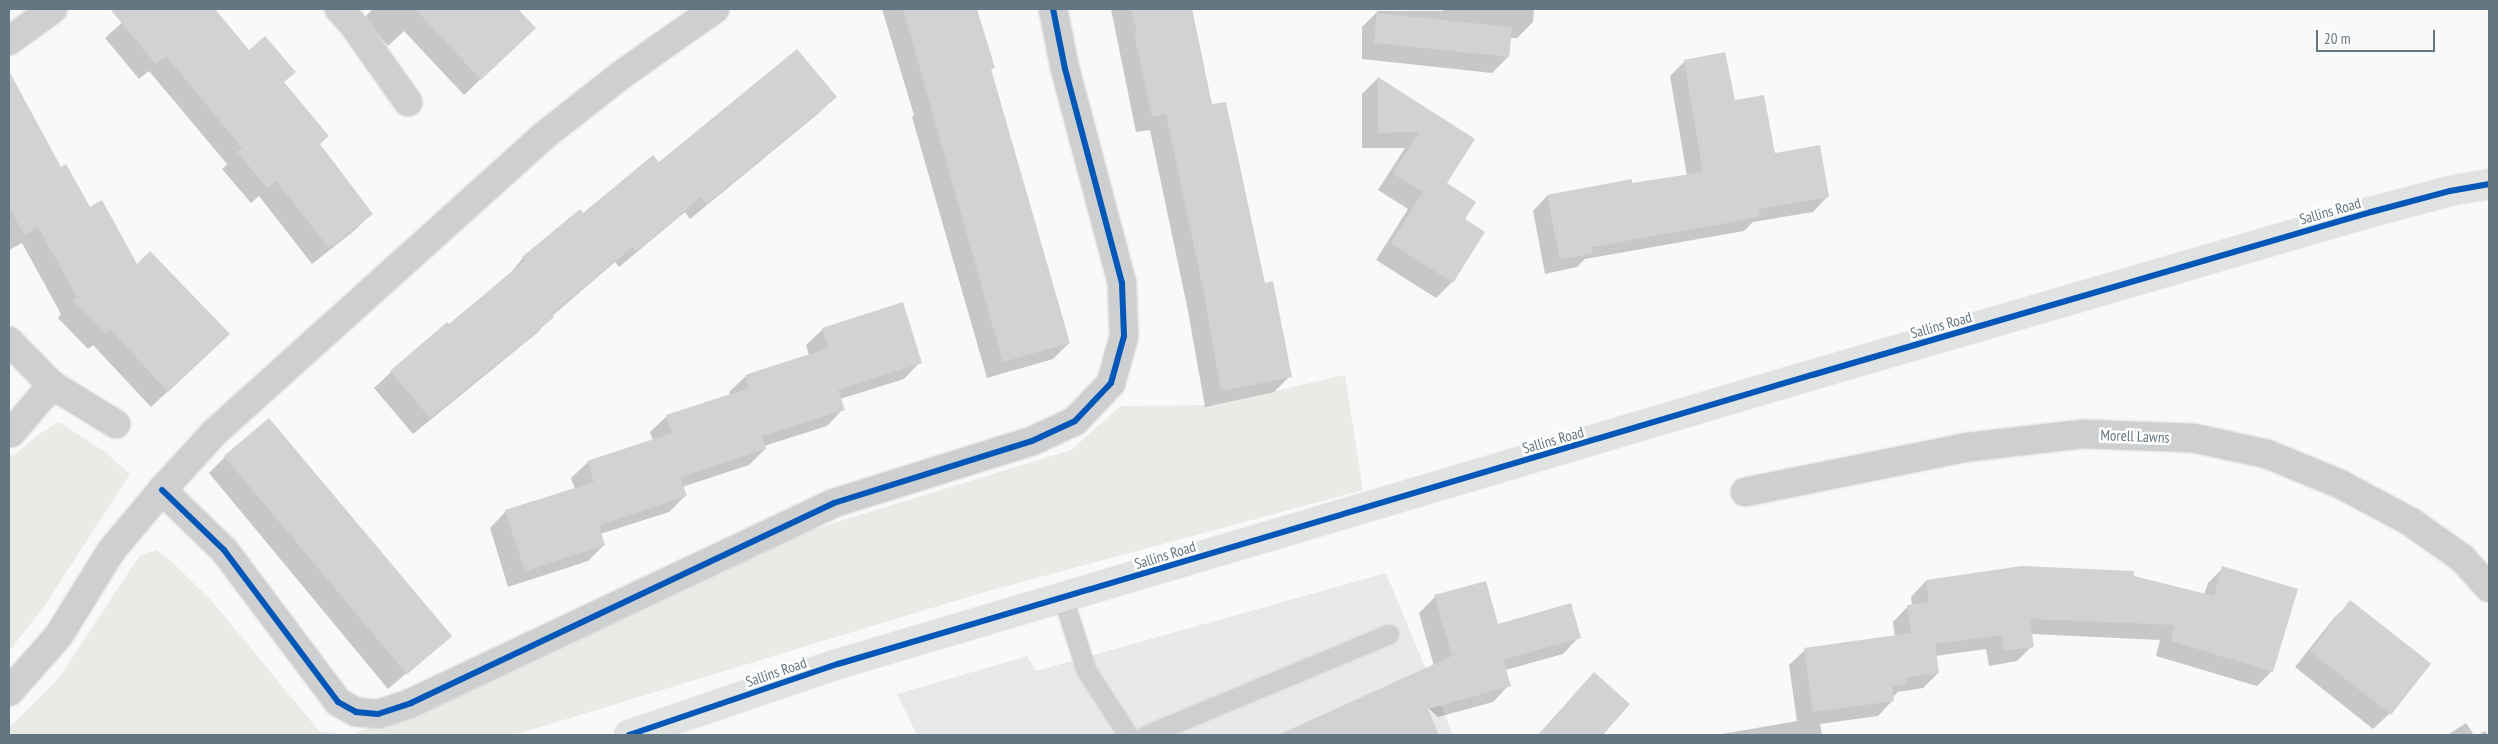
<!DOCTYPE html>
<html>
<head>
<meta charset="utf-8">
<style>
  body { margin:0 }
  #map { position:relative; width:2498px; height:744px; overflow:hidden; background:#f9f9f9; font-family:"PT Sans Narrow",sans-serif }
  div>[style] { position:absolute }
  .built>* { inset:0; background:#e8e9e9 }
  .green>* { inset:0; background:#e8ebe6 }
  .shadow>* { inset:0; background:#0003 }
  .building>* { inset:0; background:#d0d2d3; transform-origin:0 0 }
  .roads { filter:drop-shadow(0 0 1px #d5d6d7) drop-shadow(0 0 1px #d5d6d7) }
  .lane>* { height:19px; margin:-9.5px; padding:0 9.5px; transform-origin:9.5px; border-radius:9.5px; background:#cecfd0 }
  .street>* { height:28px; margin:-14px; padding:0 14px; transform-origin:14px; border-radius:14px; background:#cecfd0 }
  .secondary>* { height:28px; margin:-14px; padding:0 14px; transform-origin:14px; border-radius:14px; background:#e1e2e2 }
  .cycleway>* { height:6px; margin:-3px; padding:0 3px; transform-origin:3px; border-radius:3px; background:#0057b8 }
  span { translate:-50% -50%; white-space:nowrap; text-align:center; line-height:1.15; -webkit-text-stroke:5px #fff; paint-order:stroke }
  .street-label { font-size:15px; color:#657683 }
  .frame { position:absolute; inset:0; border:10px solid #657683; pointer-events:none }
  .scale { position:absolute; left:2316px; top:30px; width:119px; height:22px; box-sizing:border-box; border:2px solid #657683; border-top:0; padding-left:6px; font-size:15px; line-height:18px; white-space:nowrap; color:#657683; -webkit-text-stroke:4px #fff; paint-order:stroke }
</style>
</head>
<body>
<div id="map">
  <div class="built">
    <i style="clip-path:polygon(1386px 573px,1453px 735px,917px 735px,897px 694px,1027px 656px,1036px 671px)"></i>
  </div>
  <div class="green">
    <i style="clip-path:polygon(1345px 375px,1363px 490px,981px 593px,514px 735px,352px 735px,788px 537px,1071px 450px,1121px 406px,1215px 405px)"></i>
    <i style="clip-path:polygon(59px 422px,105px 452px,130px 474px,47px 602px,9px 652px,9px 453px,13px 456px,39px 434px)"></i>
    <i style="clip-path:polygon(156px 550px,169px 559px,212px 601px,319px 731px,347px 735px,9px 735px,9px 725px,14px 723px,58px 679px,140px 555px)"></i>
  </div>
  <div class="shadow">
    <i style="clip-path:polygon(137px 9px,178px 9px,182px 13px,186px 9px,214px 9px,249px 52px,283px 82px,319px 145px,371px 214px,355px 230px,312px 264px,259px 196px,251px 203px,222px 169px,227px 164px,149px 71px,139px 79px,105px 38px)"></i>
    <i style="clip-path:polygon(373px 9px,516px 9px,534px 28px,464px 95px,404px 31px,388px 46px,363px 19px)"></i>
    <i style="clip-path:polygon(882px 9px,976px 9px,993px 68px,990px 71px,1069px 343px,1053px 359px,987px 378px,912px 117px,914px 115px)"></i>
    <i style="clip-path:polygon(1111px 9px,1192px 9px,1211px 106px,1290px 376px,1274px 392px,1205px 407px,1188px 311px,1150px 130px,1136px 132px)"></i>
    <i style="clip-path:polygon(1443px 9px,1534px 9px,1533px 22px,1517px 38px,1510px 38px,1508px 57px,1492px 73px,1362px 59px,1362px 27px,1378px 11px,1443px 11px)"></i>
    <i style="clip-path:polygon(1685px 61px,1734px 102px,1774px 154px,1827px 197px,1813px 212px,1753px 222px,1744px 231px,1585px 259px,1577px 267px,1545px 274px,1533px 211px,1547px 196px,1687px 176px,1670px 76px)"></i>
    <i style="clip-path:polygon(1378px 78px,1473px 139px,1445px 184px,1463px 220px,1452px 282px,1436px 298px,1376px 260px,1408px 209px,1378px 190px,1405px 148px,1362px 148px,1362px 94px)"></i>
    <i style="clip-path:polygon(835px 97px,819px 113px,690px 219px,685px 212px,619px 267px,615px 262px,552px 316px,537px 333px,413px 434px,374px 388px,391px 372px,508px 276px,523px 258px,659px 164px)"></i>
    <i style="clip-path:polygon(24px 102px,60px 168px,89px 209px,137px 266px,212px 350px,151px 407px,93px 345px,88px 349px,58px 318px,61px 314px,22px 243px,9px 250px,9px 111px)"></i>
    <i style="clip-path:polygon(823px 329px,920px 362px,904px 379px,840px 399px,843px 409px,827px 426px,764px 446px,765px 449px,749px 465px,682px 487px,685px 496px,669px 512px,600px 534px,604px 545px,588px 561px,508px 587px,490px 528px,506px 511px,575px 489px,571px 478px,588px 462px,653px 440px,650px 432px,667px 416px,730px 395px,729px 392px,746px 376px,809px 355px,806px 345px)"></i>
    <i style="clip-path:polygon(225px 457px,449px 637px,388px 689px,209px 473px)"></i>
    <i style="clip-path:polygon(2223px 568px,2272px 671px,2257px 686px,2156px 656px,2160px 640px,2031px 634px,2032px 646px,2017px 661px,1989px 666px,1986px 649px,1935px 656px,1938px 673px,1923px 688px,1898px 692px,1893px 697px,1893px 700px,1878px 716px,1820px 724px,1822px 735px,1716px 735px,1797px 721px,1789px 665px,1805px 650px,1895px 637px,1893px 622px,1908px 606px,1912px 606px,1911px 597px,1926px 581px,2133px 577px,2204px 595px,2208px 583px)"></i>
    <i style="clip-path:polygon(1435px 597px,1497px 625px,1579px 637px,1563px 654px,1505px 670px,1509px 685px,1493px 702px,1438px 717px,1424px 704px,1438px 735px,1281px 735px,1434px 666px,1419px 613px)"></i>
    <i style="clip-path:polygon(2351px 602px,2390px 713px,2373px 729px,2295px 667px,2334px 618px)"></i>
    <i style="clip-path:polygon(1594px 674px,1628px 704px,1602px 735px,1538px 735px)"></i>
    <i style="clip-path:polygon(2466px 723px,2474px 735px,2447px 735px)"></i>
    <i style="clip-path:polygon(2485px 731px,2488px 735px,2478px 735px)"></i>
  </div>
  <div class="building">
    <i style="clip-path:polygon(110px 9px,215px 9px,249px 50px,265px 36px,296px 72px,284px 82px,329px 136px,320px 144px,373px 214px,329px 248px,276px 181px,267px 188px,237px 152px,242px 148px,166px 56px,156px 64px)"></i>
    <i style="clip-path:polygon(415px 9px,518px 9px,536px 28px,481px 80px)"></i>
    <i style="clip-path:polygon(903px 9px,977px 9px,995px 68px,991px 69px,1070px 343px,1003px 362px)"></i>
    <i style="clip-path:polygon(1131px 9px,1192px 9px,1212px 104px,1226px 102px,1265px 283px,1273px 281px,1292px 377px,1221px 391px,1204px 294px,1166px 114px,1152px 117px,1134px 33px,1137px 33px)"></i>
    <i style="left:1377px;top:13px;width:136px;height:30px;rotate:6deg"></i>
    <i style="clip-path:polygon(797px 49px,837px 97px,707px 204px,701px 197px,636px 252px,632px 247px,552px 314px,554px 317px,526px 341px,430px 418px,390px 371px,447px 322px,449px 324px,485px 294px,525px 260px,522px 257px,580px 209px,583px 213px,653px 155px,659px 162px)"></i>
    <i style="clip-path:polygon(1725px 52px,1735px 100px,1764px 95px,1775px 153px,1820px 145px,1829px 197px,1759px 209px,1760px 217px,1592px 247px,1593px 253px,1560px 260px,1547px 195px,1632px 179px,1632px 183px,1703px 172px,1684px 60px)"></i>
    <i style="clip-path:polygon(9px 71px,61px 167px,66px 164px,90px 207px,102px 200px,137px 264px,150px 251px,230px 334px,168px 392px,110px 329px,105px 334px,73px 301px,77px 297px,38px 227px,24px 235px,9px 207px)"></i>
    <i style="clip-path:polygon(1378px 77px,1475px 139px,1447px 183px,1476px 202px,1465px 219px,1485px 232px,1453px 283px,1391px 243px,1423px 192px,1393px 174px,1419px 132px,1378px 133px)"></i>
    <i style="clip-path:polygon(903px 302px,922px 363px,838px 390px,845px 410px,762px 436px,766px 449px,680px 477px,687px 496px,599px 525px,605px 545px,525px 571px,505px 510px,594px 482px,587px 461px,672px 433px,666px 415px,749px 388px,745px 375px,828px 348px,822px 328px)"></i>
    <i style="left:269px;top:418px;width:285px;height:59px;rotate:50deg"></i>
    <i style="clip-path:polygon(2022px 566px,2134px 571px,2134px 576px,2214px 596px,2222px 566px,2298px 589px,2273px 672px,2171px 641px,2174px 625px,2030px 619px,2034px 647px,2004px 651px,2001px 635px,1935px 644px,1939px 673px,1906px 678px,1907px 684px,1892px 686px,1894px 701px,1813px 712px,1804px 648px,1911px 633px,1907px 605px,1929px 602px,1926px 580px)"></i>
    <i style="clip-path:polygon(1486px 581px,1498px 624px,1571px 603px,1581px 638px,1503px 660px,1511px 686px,1428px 709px,1439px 735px,1278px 735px,1452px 656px,1434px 595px)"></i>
    <i style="left:2350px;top:600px;width:103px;height:65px;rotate:38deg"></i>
    <i style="clip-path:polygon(1594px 672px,1630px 704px,1603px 735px,1538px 735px)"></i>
  </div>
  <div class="roads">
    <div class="lane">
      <i style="left:1063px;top:598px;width:76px;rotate:72.3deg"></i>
      <i style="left:1086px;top:670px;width:77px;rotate:57.1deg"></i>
      <i style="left:1146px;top:735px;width:263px;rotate:-22.6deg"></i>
    </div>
    <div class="street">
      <i style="left:339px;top:9px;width:19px;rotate:47deg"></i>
      <i style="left:352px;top:23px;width:97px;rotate:54.7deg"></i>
      <i style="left:9px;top:41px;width:54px;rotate:-36deg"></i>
      <i style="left:9px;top:341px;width:62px;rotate:45.7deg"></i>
      <i style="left:52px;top:385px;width:75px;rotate:31.4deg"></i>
      <i style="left:11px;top:433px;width:63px;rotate:-49.5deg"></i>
      <i style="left:162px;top:490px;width:86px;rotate:44.1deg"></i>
      <i style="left:224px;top:550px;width:190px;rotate:53.1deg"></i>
      <i style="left:338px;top:702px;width:21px;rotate:29deg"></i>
      <i style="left:356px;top:712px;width:22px;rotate:5deg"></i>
      <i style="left:378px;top:714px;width:35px;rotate:-18deg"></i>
      <i style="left:411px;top:703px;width:468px;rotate:-25.3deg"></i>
      <i style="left:834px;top:503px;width:207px;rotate:-17.4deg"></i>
      <i style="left:1032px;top:441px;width:47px;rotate:-24.9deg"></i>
      <i style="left:1075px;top:421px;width:52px;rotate:-46.5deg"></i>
      <i style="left:1111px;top:383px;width:49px;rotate:-74.5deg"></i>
      <i style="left:1124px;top:336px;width:53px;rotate:-92.2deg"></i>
      <i style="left:1122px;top:283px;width:221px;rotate:-104.9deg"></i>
      <i style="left:1065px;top:69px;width:61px;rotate:-101.3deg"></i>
      <i style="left:1745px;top:492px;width:228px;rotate:-11.4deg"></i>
      <i style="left:1969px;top:447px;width:115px;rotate:-6.5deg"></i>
      <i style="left:2083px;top:434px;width:110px;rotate:2.1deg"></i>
      <i style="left:2193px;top:438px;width:76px;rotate:12.2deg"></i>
      <i style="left:2267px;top:454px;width:79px;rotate:22.3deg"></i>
      <i style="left:2340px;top:484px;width:81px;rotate:28.2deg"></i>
      <i style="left:2411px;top:522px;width:62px;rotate:35.2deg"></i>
      <i style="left:2462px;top:558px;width:40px;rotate:48deg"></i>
      <i style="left:9px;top:692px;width:76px;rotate:-48.7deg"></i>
      <i style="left:59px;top:635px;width:99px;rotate:-58.2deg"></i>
      <i style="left:111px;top:551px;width:80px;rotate:-50.1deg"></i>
      <i style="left:162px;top:490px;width:79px;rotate:-47.6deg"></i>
      <i style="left:215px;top:432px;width:439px;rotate:-42deg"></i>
      <i style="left:541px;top:138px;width:102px;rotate:-38.2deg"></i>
      <i style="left:621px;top:75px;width:115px;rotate:-35.1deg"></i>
    </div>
    <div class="secondary">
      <i style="left:629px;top:735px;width:221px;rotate:-18.8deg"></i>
      <i style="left:838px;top:664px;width:1016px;rotate:-16.53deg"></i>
      <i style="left:1812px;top:375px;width:582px;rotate:-16.26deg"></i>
      <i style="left:2371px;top:212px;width:82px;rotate:-14.9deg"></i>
      <i style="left:2450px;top:191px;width:40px;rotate:-10deg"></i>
    </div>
  </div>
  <div class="cycleway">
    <i style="left:162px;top:490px;width:86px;rotate:44.1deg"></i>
    <i style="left:224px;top:550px;width:190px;rotate:53.1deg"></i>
    <i style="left:338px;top:702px;width:21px;rotate:29deg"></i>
    <i style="left:356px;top:712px;width:22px;rotate:5deg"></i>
    <i style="left:378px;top:714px;width:35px;rotate:-18deg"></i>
    <i style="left:411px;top:703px;width:468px;rotate:-25.3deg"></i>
    <i style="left:834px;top:503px;width:207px;rotate:-17.4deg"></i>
    <i style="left:1032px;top:441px;width:47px;rotate:-24.9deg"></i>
    <i style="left:1075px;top:421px;width:52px;rotate:-46.5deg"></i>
    <i style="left:1111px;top:383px;width:49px;rotate:-74.5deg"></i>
    <i style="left:1124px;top:336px;width:53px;rotate:-92.2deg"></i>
    <i style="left:1122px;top:283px;width:221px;rotate:-104.9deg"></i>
    <i style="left:1065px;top:69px;width:61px;rotate:-101.3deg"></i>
    <i style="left:629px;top:735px;width:221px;rotate:-18.8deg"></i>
    <i style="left:838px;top:664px;width:1016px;rotate:-16.53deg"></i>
    <i style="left:1812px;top:375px;width:582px;rotate:-16.26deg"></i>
    <i style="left:2371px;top:212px;width:82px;rotate:-14.9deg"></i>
    <i style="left:2450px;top:191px;width:40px;rotate:-10deg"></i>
  </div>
  <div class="street-label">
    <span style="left:2330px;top:211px;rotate:-16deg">Sallins Road</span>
    <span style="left:1941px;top:325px;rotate:-16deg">Sallins Road</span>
    <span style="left:2135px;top:436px;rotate:2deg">Morell Lawns</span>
    <span style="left:1553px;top:440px;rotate:-16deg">Sallins Road</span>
    <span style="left:1165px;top:555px;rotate:-17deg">Sallins Road</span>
    <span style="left:776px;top:672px;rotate:-19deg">Sallins Road</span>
  </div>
  <div class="frame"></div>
  <div class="scale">20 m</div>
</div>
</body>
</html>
